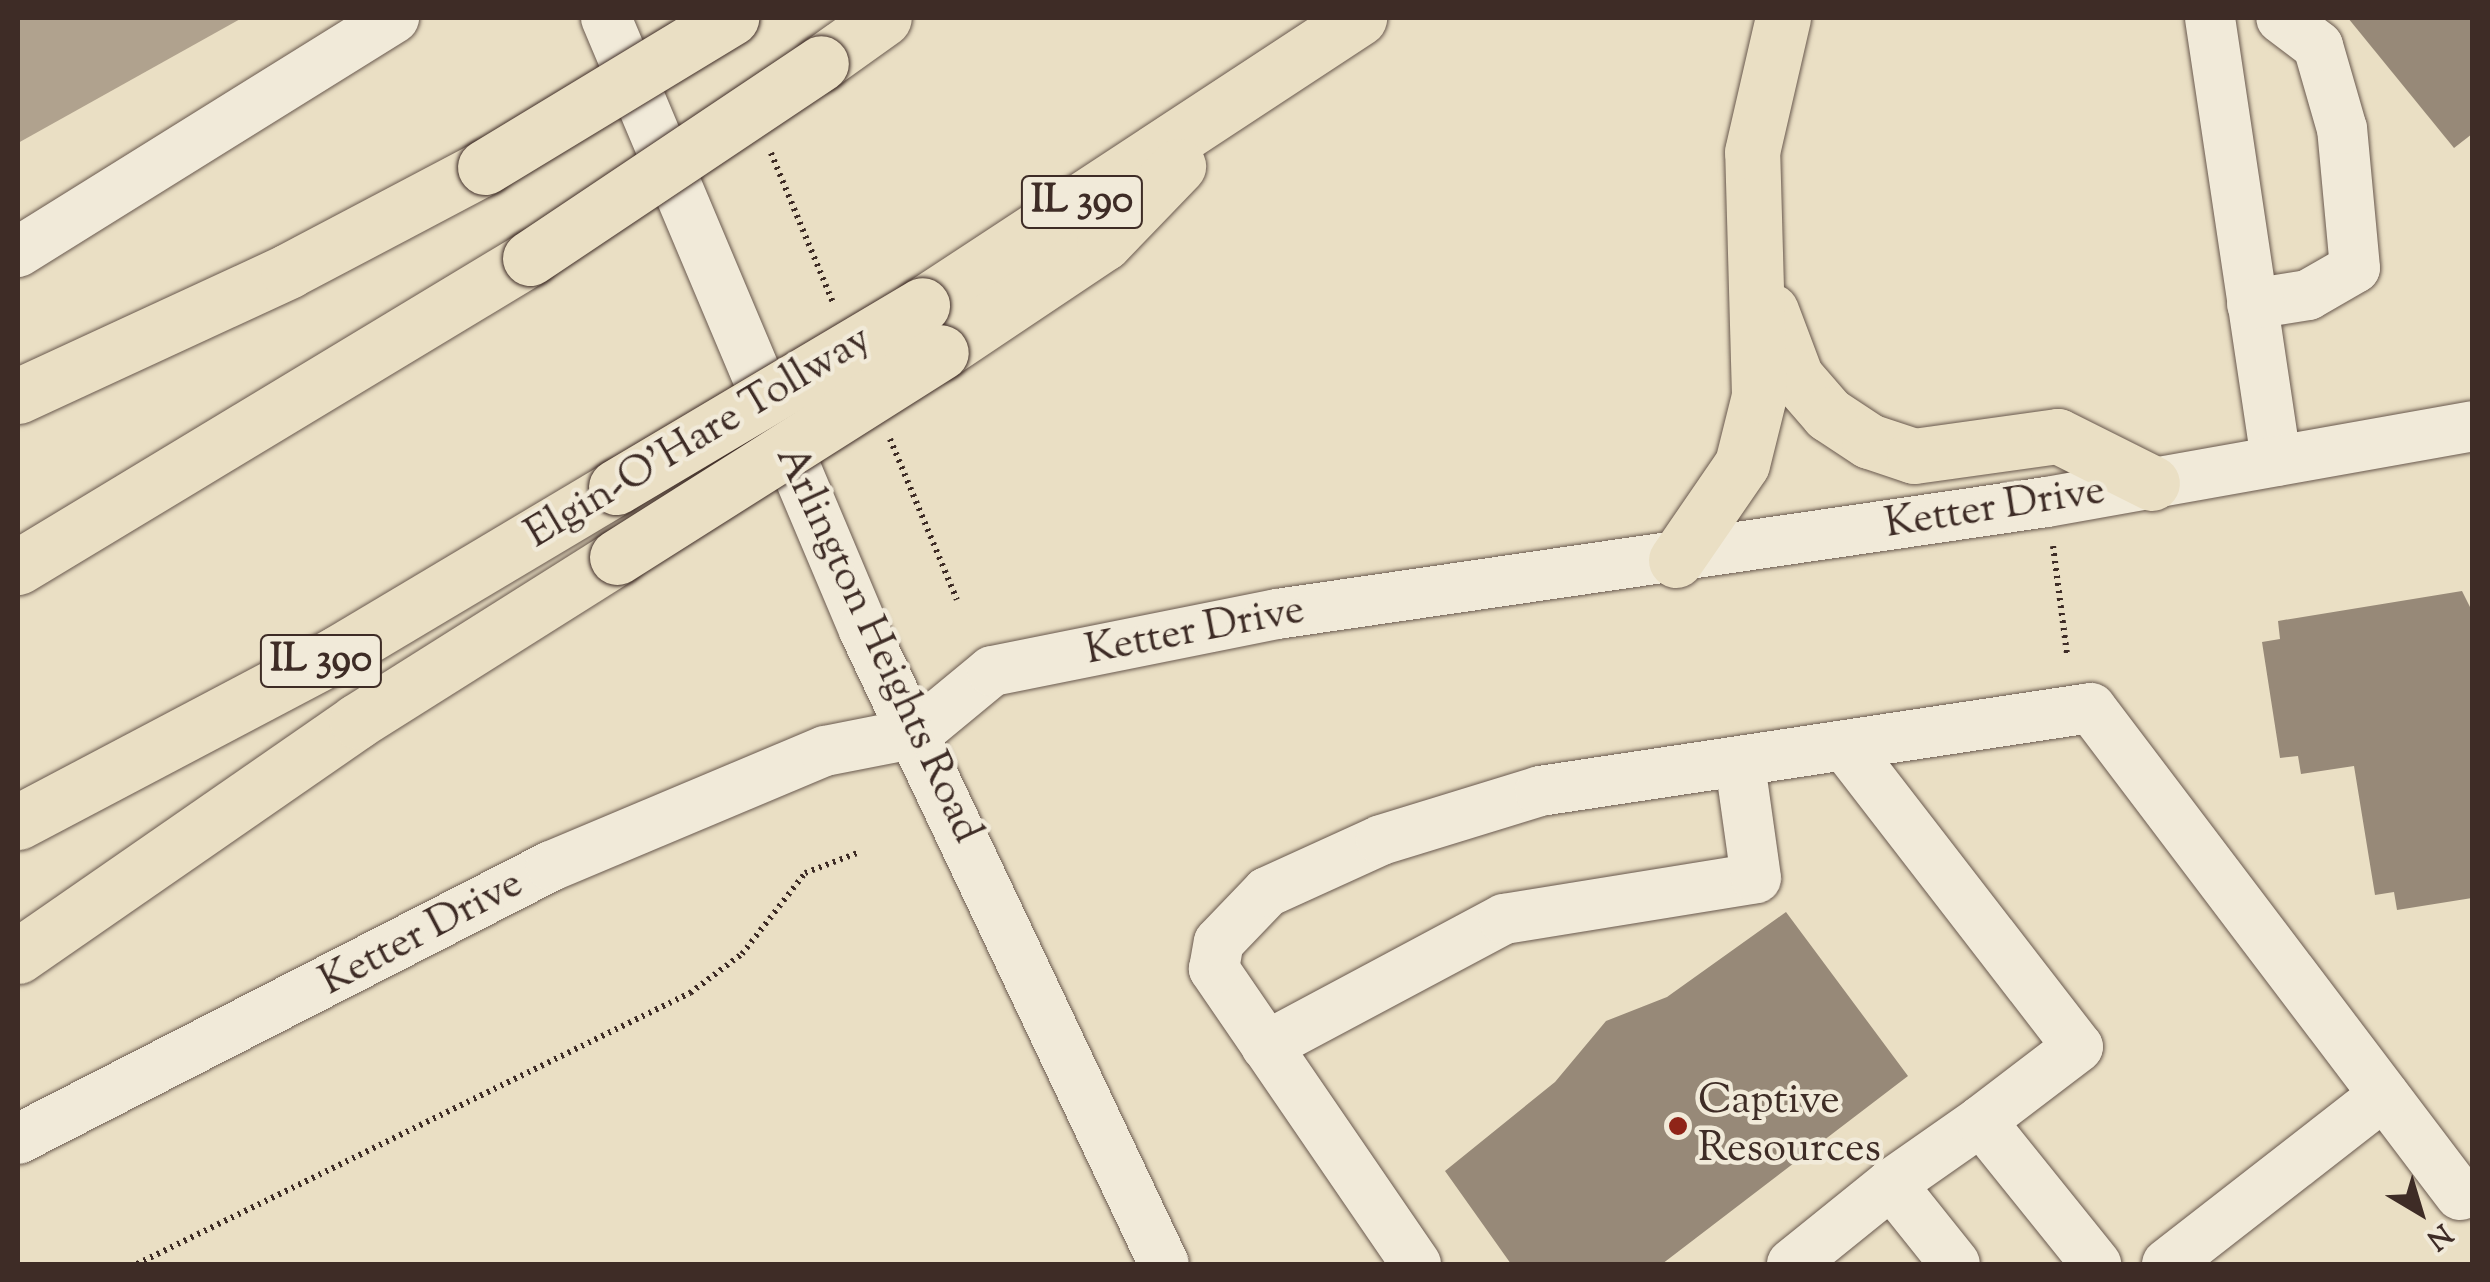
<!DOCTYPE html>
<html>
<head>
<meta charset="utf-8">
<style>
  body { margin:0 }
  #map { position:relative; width:2490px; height:1282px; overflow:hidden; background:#eadfc4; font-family:"Sorts Mill Goudy",serif }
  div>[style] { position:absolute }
  .water>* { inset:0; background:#b0a28e }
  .building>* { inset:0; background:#978978 }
  .path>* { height:6px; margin-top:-3px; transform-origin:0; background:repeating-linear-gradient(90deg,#3e2c26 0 2.5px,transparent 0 7.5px) }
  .roads { filter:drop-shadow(0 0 2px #69594e) drop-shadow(0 0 2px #69594e) }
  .minor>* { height:50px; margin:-25px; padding:0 25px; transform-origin:25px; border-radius:25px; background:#f1ead9 }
  .highway>* { height:55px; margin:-27.5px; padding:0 27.5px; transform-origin:27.5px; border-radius:27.5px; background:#eadfc4 }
  .bridges { filter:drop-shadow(0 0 2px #3e2c26) drop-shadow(0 0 2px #3e2c26) }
  .highway-bridge>* { height:55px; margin:-27.5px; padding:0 27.5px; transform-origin:27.5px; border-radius:27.5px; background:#eadfc4 }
  .dots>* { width:28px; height:28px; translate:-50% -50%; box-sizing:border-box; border:5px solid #f1ead9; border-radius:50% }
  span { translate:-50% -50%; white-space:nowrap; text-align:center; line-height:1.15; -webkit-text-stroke:9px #f1ead9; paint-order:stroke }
  .shield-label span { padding:2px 8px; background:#f1ead9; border:2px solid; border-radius:8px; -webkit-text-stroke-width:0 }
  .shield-label { font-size:40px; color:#3e2c26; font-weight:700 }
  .street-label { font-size:42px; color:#3e2c26 }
  .poi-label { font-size:42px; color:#3e2c26 }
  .left { translate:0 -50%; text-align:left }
  .frame { position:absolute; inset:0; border:20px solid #3e2c26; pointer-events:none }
  .north { position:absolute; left:2370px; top:1162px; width:100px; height:100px; -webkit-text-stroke:8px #f1ead9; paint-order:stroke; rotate:142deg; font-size:28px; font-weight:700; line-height:40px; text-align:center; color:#3e2c26 }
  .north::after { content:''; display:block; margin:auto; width:35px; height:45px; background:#3e2c26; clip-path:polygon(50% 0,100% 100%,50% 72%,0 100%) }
</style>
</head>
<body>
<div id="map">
  <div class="water">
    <i style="clip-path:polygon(18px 18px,242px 18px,18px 143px)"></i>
  </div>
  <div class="building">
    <i style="clip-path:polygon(2348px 18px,2472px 18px,2472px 134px,2454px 148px)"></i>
    <i style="clip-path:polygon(2462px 591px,2472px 611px,2472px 898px,2397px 910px,2394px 892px,2375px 895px,2354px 766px,2301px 774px,2298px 756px,2280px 758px,2262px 642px,2280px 639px,2278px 621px)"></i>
    <i style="clip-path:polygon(1786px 912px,1908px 1076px,1662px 1264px,1511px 1264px,1445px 1171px,1555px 1082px,1606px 1021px,1667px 997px)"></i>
  </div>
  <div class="path">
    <i style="left:771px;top:153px;width:162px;rotate:67.5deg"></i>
    <i style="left:890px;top:439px;width:174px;rotate:67.4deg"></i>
    <i style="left:2053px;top:546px;width:109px;rotate:82.6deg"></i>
    <i style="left:137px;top:1264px;width:616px;rotate:-26.11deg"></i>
    <i style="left:690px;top:993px;width:65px;rotate:-36.9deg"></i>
    <i style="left:742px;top:954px;width:103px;rotate:-52.1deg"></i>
    <i style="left:805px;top:873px;width:56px;rotate:-21deg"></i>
  </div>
  <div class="roads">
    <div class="minor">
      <i style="left:606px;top:18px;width:664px;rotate:67.14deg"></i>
      <i style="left:864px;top:630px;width:701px;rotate:64.68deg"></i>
      <i style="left:2210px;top:18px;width:448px;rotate:81.5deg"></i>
      <i style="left:18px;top:252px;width:443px;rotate:-31.9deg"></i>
      <i style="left:2252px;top:304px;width:57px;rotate:-9.1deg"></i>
      <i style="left:2308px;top:295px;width:54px;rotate:-29.9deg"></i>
      <i style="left:2355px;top:268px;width:140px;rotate:-95.3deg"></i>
      <i style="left:2342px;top:129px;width:86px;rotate:-106.1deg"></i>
      <i style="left:2318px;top:46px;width:46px;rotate:-142.9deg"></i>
      <i style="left:1846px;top:747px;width:379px;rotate:52.3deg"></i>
      <i style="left:2078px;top:1047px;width:122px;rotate:142.7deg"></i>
      <i style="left:1266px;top:1046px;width:270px;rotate:-28.1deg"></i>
      <i style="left:1504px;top:919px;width:255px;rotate:-9.2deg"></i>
      <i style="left:1756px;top:878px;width:115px;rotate:-98deg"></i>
      <i style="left:18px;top:1139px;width:599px;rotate:-27.12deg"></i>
      <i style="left:551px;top:866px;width:297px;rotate:-22.8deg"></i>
      <i style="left:825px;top:751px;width:94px;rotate:-11.1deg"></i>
      <i style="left:917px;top:733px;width:97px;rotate:-39.6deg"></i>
      <i style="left:992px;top:671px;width:291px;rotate:-11.3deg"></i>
      <i style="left:1277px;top:614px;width:778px;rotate:-8.28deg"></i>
      <i style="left:2047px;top:502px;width:432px;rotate:-10.1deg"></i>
      <i style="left:1891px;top:1184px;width:110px;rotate:-35deg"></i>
      <i style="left:1981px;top:1121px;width:184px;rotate:51.2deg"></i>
      <i style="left:1416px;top:1264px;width:358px;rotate:-124.4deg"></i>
      <i style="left:1214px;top:969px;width:27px;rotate:-80deg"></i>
      <i style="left:1219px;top:942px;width:69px;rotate:-46.2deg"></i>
      <i style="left:1267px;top:892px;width:125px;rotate:-24.5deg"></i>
      <i style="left:1381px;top:840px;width:166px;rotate:-17.1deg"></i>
      <i style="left:1540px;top:791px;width:557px;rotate:-8.57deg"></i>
      <i style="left:2091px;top:708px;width:611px;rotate:52.85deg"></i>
      <i style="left:1792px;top:1264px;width:127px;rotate:-38.9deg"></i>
      <i style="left:1891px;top:1184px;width:102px;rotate:51.3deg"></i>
      <i style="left:2167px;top:1264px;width:275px;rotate:-37.9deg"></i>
    </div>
    <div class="highway">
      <i style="left:821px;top:63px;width:77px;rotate:-35.5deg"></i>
      <i style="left:922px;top:305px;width:523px;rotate:-33.29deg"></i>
      <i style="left:1771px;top:311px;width:71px;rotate:69.3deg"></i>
      <i style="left:1796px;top:377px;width:49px;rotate:49.1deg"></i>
      <i style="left:1828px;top:414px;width:49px;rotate:33.4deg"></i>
      <i style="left:1869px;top:441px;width:47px;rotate:18.4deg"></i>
      <i style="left:1914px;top:456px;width:145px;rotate:-7.9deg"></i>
      <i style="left:2058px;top:436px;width:105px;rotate:26.6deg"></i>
      <i style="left:941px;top:352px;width:196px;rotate:-33.8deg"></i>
      <i style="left:1104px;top:243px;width:107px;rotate:-46.1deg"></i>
      <i style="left:18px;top:396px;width:298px;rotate:-24.8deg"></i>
      <i style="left:288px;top:271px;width:223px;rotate:-27.8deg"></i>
      <i style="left:1676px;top:560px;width:116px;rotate:-55.5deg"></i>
      <i style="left:1742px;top:464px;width:70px;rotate:-76deg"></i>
      <i style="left:1759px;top:396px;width:244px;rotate:-91.6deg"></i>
      <i style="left:1752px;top:152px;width:138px;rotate:-77deg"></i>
      <i style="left:18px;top:567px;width:598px;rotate:-31.11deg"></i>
      <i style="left:18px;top:822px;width:362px;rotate:-27.8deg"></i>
      <i style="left:338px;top:653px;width:324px;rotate:-30.8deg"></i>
      <i style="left:18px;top:956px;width:412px;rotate:-34.7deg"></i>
      <i style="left:357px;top:721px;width:307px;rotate:-32.2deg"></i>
    </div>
  </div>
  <div class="bridges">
    <div class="highway-bridge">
      <i style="left:485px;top:167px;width:288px;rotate:-31.2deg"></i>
      <i style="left:530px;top:258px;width:350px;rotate:-33.8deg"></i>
      <i style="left:616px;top:487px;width:356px;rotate:-30.7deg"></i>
      <i style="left:617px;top:557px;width:383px;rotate:-32.3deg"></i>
    </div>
  </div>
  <div class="dots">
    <i style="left:1678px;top:1126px;background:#8f2418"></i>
  </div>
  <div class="shield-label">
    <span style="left:1082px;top:202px">IL 390</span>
    <span style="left:321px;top:661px">IL 390</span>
  </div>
  <div class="street-label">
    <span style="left:699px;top:438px;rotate:-31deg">Elgin-O'Hare Tollway</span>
    <span style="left:1995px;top:509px;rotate:-9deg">Ketter Drive</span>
    <span style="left:1195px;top:632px;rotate:-11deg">Ketter Drive</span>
    <span style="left:877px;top:645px;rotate:65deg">Arlington Heights Road</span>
    <span style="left:422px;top:934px;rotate:-28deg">Ketter Drive</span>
  </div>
  <div class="poi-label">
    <span class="left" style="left:1698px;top:1126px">Captive<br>Resources</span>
  </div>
  <div class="frame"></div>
  <div class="north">N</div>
</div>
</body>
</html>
